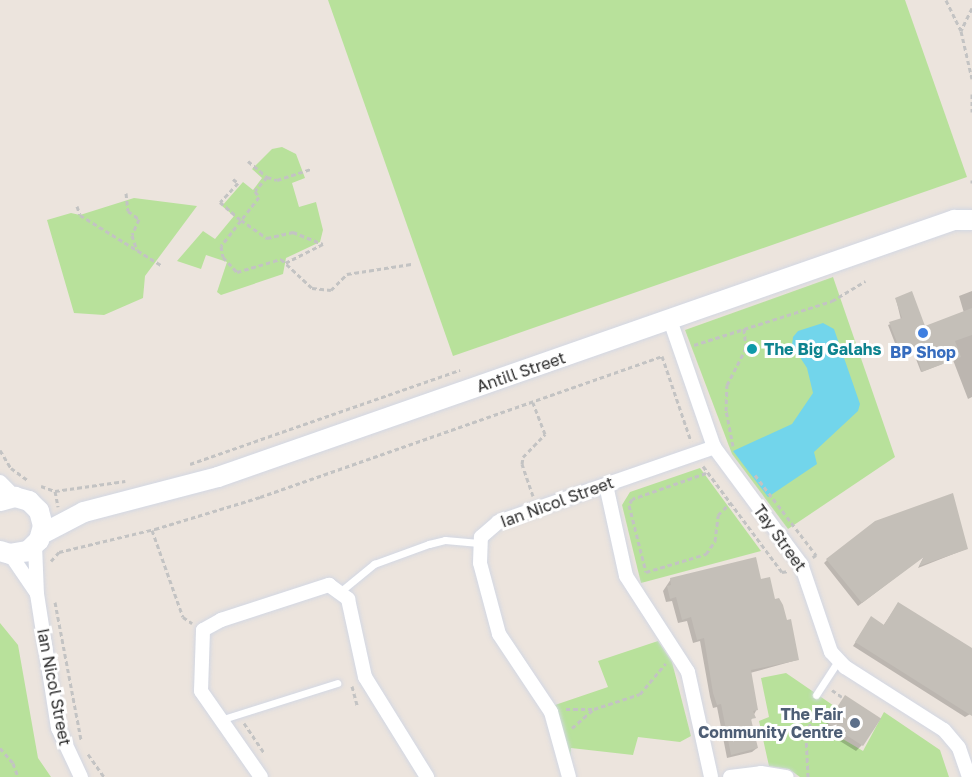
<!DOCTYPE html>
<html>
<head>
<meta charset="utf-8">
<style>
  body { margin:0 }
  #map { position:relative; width:972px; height:777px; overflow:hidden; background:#ece4dd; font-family:"Golos Text",sans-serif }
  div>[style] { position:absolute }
  .green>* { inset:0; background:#b8e19b }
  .water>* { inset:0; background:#72d5eb }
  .shadow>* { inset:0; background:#0003 }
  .building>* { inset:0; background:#c4bfb8; transform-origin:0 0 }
  .path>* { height:3px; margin-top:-1.5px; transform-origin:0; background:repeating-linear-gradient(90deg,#c3c3c3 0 4.5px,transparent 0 7.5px) }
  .roads { filter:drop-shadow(0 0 2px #d2d7e3) drop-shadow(0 0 2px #d2d7e3) }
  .service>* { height:7px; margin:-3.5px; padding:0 3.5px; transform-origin:3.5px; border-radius:3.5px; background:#fff }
  .minor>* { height:14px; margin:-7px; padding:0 7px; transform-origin:7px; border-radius:7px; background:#fff }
  .secondary>* { height:20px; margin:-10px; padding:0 10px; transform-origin:10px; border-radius:10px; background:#fff }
  .dots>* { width:16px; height:16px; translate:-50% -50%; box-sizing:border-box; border:3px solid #fff; border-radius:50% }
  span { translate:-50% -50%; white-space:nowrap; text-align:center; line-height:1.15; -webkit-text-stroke:6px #fff; paint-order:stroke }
  .culture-label { font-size:16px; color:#0d838f; font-weight:700 }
  .left { translate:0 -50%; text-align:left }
  .shop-label { font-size:16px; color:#366cbe; font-weight:700 }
  .street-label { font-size:16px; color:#2a2a2a }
  .service-label { font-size:16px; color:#4e5e75; font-weight:700 }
  .right { translate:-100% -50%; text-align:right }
</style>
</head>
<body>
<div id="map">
  <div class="green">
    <i style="clip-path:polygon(328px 0,905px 0,967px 177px,453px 356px)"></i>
    <i style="clip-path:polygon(282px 147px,296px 154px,305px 178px,292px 183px,299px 207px,316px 202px,323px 230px,320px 242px,286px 258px,283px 274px,221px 295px,217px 292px,227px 262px,206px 255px,201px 269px,177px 261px,203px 231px,215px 239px,234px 216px,222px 206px,243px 182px,253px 190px,262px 178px,252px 169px,272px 149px)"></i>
    <i style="clip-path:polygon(134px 198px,197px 206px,145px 276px,143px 298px,104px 315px,74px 313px,47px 220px,71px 213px,80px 215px)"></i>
    <i style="clip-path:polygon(833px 277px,895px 457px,788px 529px,732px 454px,685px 330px)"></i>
    <i style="clip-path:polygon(700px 468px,761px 551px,641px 583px,622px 505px,630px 492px)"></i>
    <i style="clip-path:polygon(0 623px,18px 645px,38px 758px,51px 777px,0 777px)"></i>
    <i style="clip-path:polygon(658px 641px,672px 662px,691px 736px,680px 742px,638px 737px,633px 755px,571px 748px,570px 759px,555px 705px,608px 687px,598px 661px)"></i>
    <i style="clip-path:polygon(786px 673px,837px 708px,826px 729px,863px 751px,884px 712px,940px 750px,949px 777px,800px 777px,789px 769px,769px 766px,759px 721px,769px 717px,761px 678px)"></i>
  </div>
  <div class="water">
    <i style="clip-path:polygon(823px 323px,834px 329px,860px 404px,858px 411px,814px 452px,817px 464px,768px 497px,733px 451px,792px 424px,813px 393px,807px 368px,792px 345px,793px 337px,798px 331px)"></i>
  </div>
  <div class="shadow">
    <i style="clip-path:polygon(972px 291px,972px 397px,968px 399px,953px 360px,921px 372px,911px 346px,898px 351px,888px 325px,901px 320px,896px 299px,924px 327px,964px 313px,959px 296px)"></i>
    <i style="clip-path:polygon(966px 549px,918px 568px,924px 556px,858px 606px,824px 563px,827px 560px)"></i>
    <i style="clip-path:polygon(671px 579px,760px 581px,774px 601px,797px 660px,750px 673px,757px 709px,750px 722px,757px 748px,752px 752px,727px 758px,717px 707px,713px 708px,710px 697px,700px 641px,693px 643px,687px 621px,678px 623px,672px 601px,666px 602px,663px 591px)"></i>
    <i style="clip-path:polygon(898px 604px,972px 650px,972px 713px,965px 717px,853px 646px,871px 618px,883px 626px)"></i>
    <i style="clip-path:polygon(845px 697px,862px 745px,856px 751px,822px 730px)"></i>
  </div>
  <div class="building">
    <i style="clip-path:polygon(912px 291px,925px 326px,972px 308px,972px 335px,955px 341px,961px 357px,922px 372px,913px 345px,900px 350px,889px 322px,902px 318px,895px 298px)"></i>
    <i style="clip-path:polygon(953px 493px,968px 549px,919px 566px,924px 557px,862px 603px,826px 559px,875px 521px)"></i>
    <i style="clip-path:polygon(756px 557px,761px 579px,770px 577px,775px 599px,779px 598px,783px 605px,787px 620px,791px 619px,799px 660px,751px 670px,758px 710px,753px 711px,756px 718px,751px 719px,758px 748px,731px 755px,721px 704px,717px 705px,713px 693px,704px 638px,697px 640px,691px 617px,682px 620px,676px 597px,670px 599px,667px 586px,671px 585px,670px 578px)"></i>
    <i style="clip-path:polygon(898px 602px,972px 648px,972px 716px,855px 642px,871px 616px,884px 625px)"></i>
    <i style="left:845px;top:695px;width:43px;height:33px;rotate:33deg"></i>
  </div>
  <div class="path">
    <i style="left:946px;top:0;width:34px;rotate:64deg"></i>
    <i style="left:972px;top:8px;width:25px;rotate:116deg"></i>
    <i style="left:961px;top:31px;width:49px;rotate:77.1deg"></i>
    <i style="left:972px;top:94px;width:18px;rotate:90deg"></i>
    <i style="left:248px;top:161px;width:25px;rotate:40deg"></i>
    <i style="left:267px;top:177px;width:10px;rotate:17deg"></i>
    <i style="left:277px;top:180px;width:36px;rotate:-18deg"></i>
    <i style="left:267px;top:177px;width:18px;rotate:131deg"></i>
    <i style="left:255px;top:191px;width:7px;rotate:56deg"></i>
    <i style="left:259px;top:197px;width:62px;rotate:127.8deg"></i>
    <i style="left:221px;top:246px;width:11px;rotate:80deg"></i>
    <i style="left:223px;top:257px;width:21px;rotate:47deg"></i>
    <i style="left:237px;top:272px;width:46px;rotate:-16.5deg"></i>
    <i style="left:281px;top:259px;width:42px;rotate:43.1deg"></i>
    <i style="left:312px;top:288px;width:19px;rotate:6deg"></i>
    <i style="left:331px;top:290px;width:23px;rotate:-45deg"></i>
    <i style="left:347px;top:274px;width:65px;rotate:-8.9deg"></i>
    <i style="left:233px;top:179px;width:6px;rotate:39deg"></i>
    <i style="left:238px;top:183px;width:26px;rotate:133deg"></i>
    <i style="left:220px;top:202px;width:28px;rotate:41deg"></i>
    <i style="left:241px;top:220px;width:32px;rotate:35deg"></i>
    <i style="left:267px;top:238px;width:27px;rotate:-13deg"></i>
    <i style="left:293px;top:232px;width:32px;rotate:22deg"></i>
    <i style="left:323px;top:244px;width:42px;rotate:153.4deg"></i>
    <i style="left:972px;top:180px;width:3px;rotate:90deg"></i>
    <i style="left:126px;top:193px;width:18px;rotate:84deg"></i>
    <i style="left:128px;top:211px;width:14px;rotate:36deg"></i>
    <i style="left:139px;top:219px;width:17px;rotate:114deg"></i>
    <i style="left:132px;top:235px;width:16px;rotate:72deg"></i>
    <i style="left:77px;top:206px;width:9px;rotate:72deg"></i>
    <i style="left:80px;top:215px;width:95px;rotate:31.7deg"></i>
    <i style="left:694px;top:345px;width:145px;rotate:-17.7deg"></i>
    <i style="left:832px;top:301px;width:39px;rotate:-31deg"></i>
    <i style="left:662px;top:356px;width:90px;rotate:71.2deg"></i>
    <i style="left:733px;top:446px;width:36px;rotate:-101deg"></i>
    <i style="left:726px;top:411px;width:26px;rotate:-88deg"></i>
    <i style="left:727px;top:385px;width:42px;rotate:-62.8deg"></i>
    <i style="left:746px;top:348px;width:20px;rotate:-96deg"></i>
    <i style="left:0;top:450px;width:21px;rotate:59deg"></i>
    <i style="left:11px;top:468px;width:22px;rotate:36deg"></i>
    <i style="left:190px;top:464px;width:286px;rotate:-19.2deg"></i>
    <i style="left:703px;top:466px;width:132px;rotate:53.3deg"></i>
    <i style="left:782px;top:572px;width:7px;rotate:-8deg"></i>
    <i style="left:706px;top:473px;width:78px;rotate:160.6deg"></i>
    <i style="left:632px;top:499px;width:7px;rotate:117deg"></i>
    <i style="left:629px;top:505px;width:69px;rotate:75.8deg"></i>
    <i style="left:646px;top:572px;width:63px;rotate:-16.7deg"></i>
    <i style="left:706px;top:554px;width:16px;rotate:-55deg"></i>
    <i style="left:715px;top:541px;width:26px;rotate:-83deg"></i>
    <i style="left:718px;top:515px;width:17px;rotate:-45deg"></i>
    <i style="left:755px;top:475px;width:101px;rotate:52.7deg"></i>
    <i style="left:816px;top:555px;width:4px;rotate:146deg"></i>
    <i style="left:41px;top:486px;width:15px;rotate:20deg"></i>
    <i style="left:55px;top:491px;width:71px;rotate:-8.1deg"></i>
    <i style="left:55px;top:491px;width:16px;rotate:79deg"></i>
    <i style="left:533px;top:496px;width:34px;rotate:-109deg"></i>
    <i style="left:522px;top:464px;width:7px;rotate:-82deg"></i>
    <i style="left:523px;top:457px;width:32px;rotate:-46deg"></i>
    <i style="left:545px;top:434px;width:34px;rotate:-111deg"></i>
    <i style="left:152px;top:530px;width:92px;rotate:70.4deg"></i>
    <i style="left:183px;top:617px;width:11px;rotate:34deg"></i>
    <i style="left:51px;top:561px;width:12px;rotate:-48deg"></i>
    <i style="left:59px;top:552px;width:99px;rotate:-13.5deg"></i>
    <i style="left:155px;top:529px;width:110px;rotate:-16.9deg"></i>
    <i style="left:260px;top:497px;width:426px;rotate:-19.3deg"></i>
    <i style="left:55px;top:602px;width:140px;rotate:79.3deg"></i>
    <i style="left:352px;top:686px;width:20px;rotate:75deg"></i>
    <i style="left:832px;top:690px;width:12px;rotate:35deg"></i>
    <i style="left:566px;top:709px;width:26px"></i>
    <i style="left:244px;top:723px;width:36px;rotate:56deg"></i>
    <i style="left:572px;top:728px;width:29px;rotate:-41deg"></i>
    <i style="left:594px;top:709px;width:48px;rotate:-18.1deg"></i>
    <i style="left:640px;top:694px;width:40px;rotate:-50deg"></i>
    <i style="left:0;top:748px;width:20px;rotate:49deg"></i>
    <i style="left:13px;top:763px;width:15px;rotate:70deg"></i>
    <i style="left:88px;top:754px;width:28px;rotate:55deg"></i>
    <i style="left:808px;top:777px;width:42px;rotate:-92.7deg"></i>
    <i style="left:806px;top:735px;width:31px;rotate:-69deg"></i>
  </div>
  <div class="roads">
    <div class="service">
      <i style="left:341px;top:591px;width:43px;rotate:-39.3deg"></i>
      <i style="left:374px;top:564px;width:59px;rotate:-20deg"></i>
      <i style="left:429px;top:544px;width:16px;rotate:-14deg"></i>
      <i style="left:445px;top:540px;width:34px;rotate:5deg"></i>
      <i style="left:816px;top:695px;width:40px;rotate:-57.1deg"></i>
      <i style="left:220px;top:720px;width:123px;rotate:-17.5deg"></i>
    </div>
    <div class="minor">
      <i style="left:670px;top:320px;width:134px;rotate:70.9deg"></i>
      <i style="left:714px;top:447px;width:146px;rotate:53.4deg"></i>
      <i style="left:801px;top:564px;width:93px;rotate:71.2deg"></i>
      <i style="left:831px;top:652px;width:21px;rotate:47deg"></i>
      <i style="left:845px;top:667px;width:117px;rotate:32.5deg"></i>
      <i style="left:944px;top:730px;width:23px;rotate:50deg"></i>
      <i style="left:959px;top:748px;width:31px;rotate:71deg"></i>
      <i style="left:0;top:482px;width:21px;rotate:45deg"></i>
      <i style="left:606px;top:485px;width:93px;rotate:77.6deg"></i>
      <i style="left:626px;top:576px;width:114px;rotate:57.1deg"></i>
      <i style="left:688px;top:672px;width:107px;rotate:77.6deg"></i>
      <i style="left:35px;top:545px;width:49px;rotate:87.7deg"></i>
      <i style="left:37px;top:594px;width:136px;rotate:81.1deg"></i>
      <i style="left:58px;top:728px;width:54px;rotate:64.9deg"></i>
      <i style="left:10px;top:554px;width:46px;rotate:55.6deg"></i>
      <i style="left:261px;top:777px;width:105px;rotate:-124.9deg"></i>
      <i style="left:201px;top:691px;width:61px;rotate:-88.1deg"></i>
      <i style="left:203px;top:630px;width:21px;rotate:-29deg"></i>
      <i style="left:221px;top:620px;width:114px;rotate:-18deg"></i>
      <i style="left:329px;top:585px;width:24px;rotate:36deg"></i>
      <i style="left:348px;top:599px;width:80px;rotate:77.7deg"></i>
      <i style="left:365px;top:677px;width:118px;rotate:58.2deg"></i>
      <i style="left:569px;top:777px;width:67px;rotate:-105.5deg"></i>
      <i style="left:551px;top:712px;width:94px;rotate:-123.7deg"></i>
      <i style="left:499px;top:634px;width:73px;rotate:-105deg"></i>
      <i style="left:480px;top:563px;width:26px;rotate:-88deg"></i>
      <i style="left:481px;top:537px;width:23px;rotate:-41deg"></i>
      <i style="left:498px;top:522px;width:229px;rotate:-19.1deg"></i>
      <i style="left:730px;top:777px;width:31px;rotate:-7deg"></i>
      <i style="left:761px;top:773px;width:26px;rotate:9deg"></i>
    </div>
    <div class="secondary">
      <i style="left:0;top:501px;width:16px;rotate:-15deg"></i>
      <i style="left:15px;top:497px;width:15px;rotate:16deg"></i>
      <i style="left:29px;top:501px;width:14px;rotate:45deg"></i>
      <i style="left:39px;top:511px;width:16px;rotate:75deg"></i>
      <i style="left:43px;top:526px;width:15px;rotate:106deg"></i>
      <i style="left:39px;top:540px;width:16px;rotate:135deg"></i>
      <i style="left:28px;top:551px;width:18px;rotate:171deg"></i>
      <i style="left:10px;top:554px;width:10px;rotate:-163deg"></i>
      <i style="left:42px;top:534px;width:47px;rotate:-27.6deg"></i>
      <i style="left:84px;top:512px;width:138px;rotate:-14.6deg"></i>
      <i style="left:218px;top:477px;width:780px;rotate:-19.25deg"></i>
      <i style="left:954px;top:220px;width:18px"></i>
    </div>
  </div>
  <div class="dots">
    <i style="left:923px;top:333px;background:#3f7fe0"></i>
    <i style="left:752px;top:349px;background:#0f9aa8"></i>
    <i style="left:855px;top:723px;background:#5c6f8a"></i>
  </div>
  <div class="culture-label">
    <span class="left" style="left:764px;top:349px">The Big Galahs</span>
  </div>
  <div class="shop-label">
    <span style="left:923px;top:352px">BP Shop</span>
  </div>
  <div class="street-label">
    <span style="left:521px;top:372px;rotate:-19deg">Antill Street</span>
    <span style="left:557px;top:502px;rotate:-20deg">Ian Nicol Street</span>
    <span style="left:780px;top:538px;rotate:54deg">Tay Street</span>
    <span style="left:54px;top:687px;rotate:79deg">Ian Nicol Street</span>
  </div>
  <div class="service-label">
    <span class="right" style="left:843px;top:723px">The Fair<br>Community Centre</span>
  </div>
</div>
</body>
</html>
